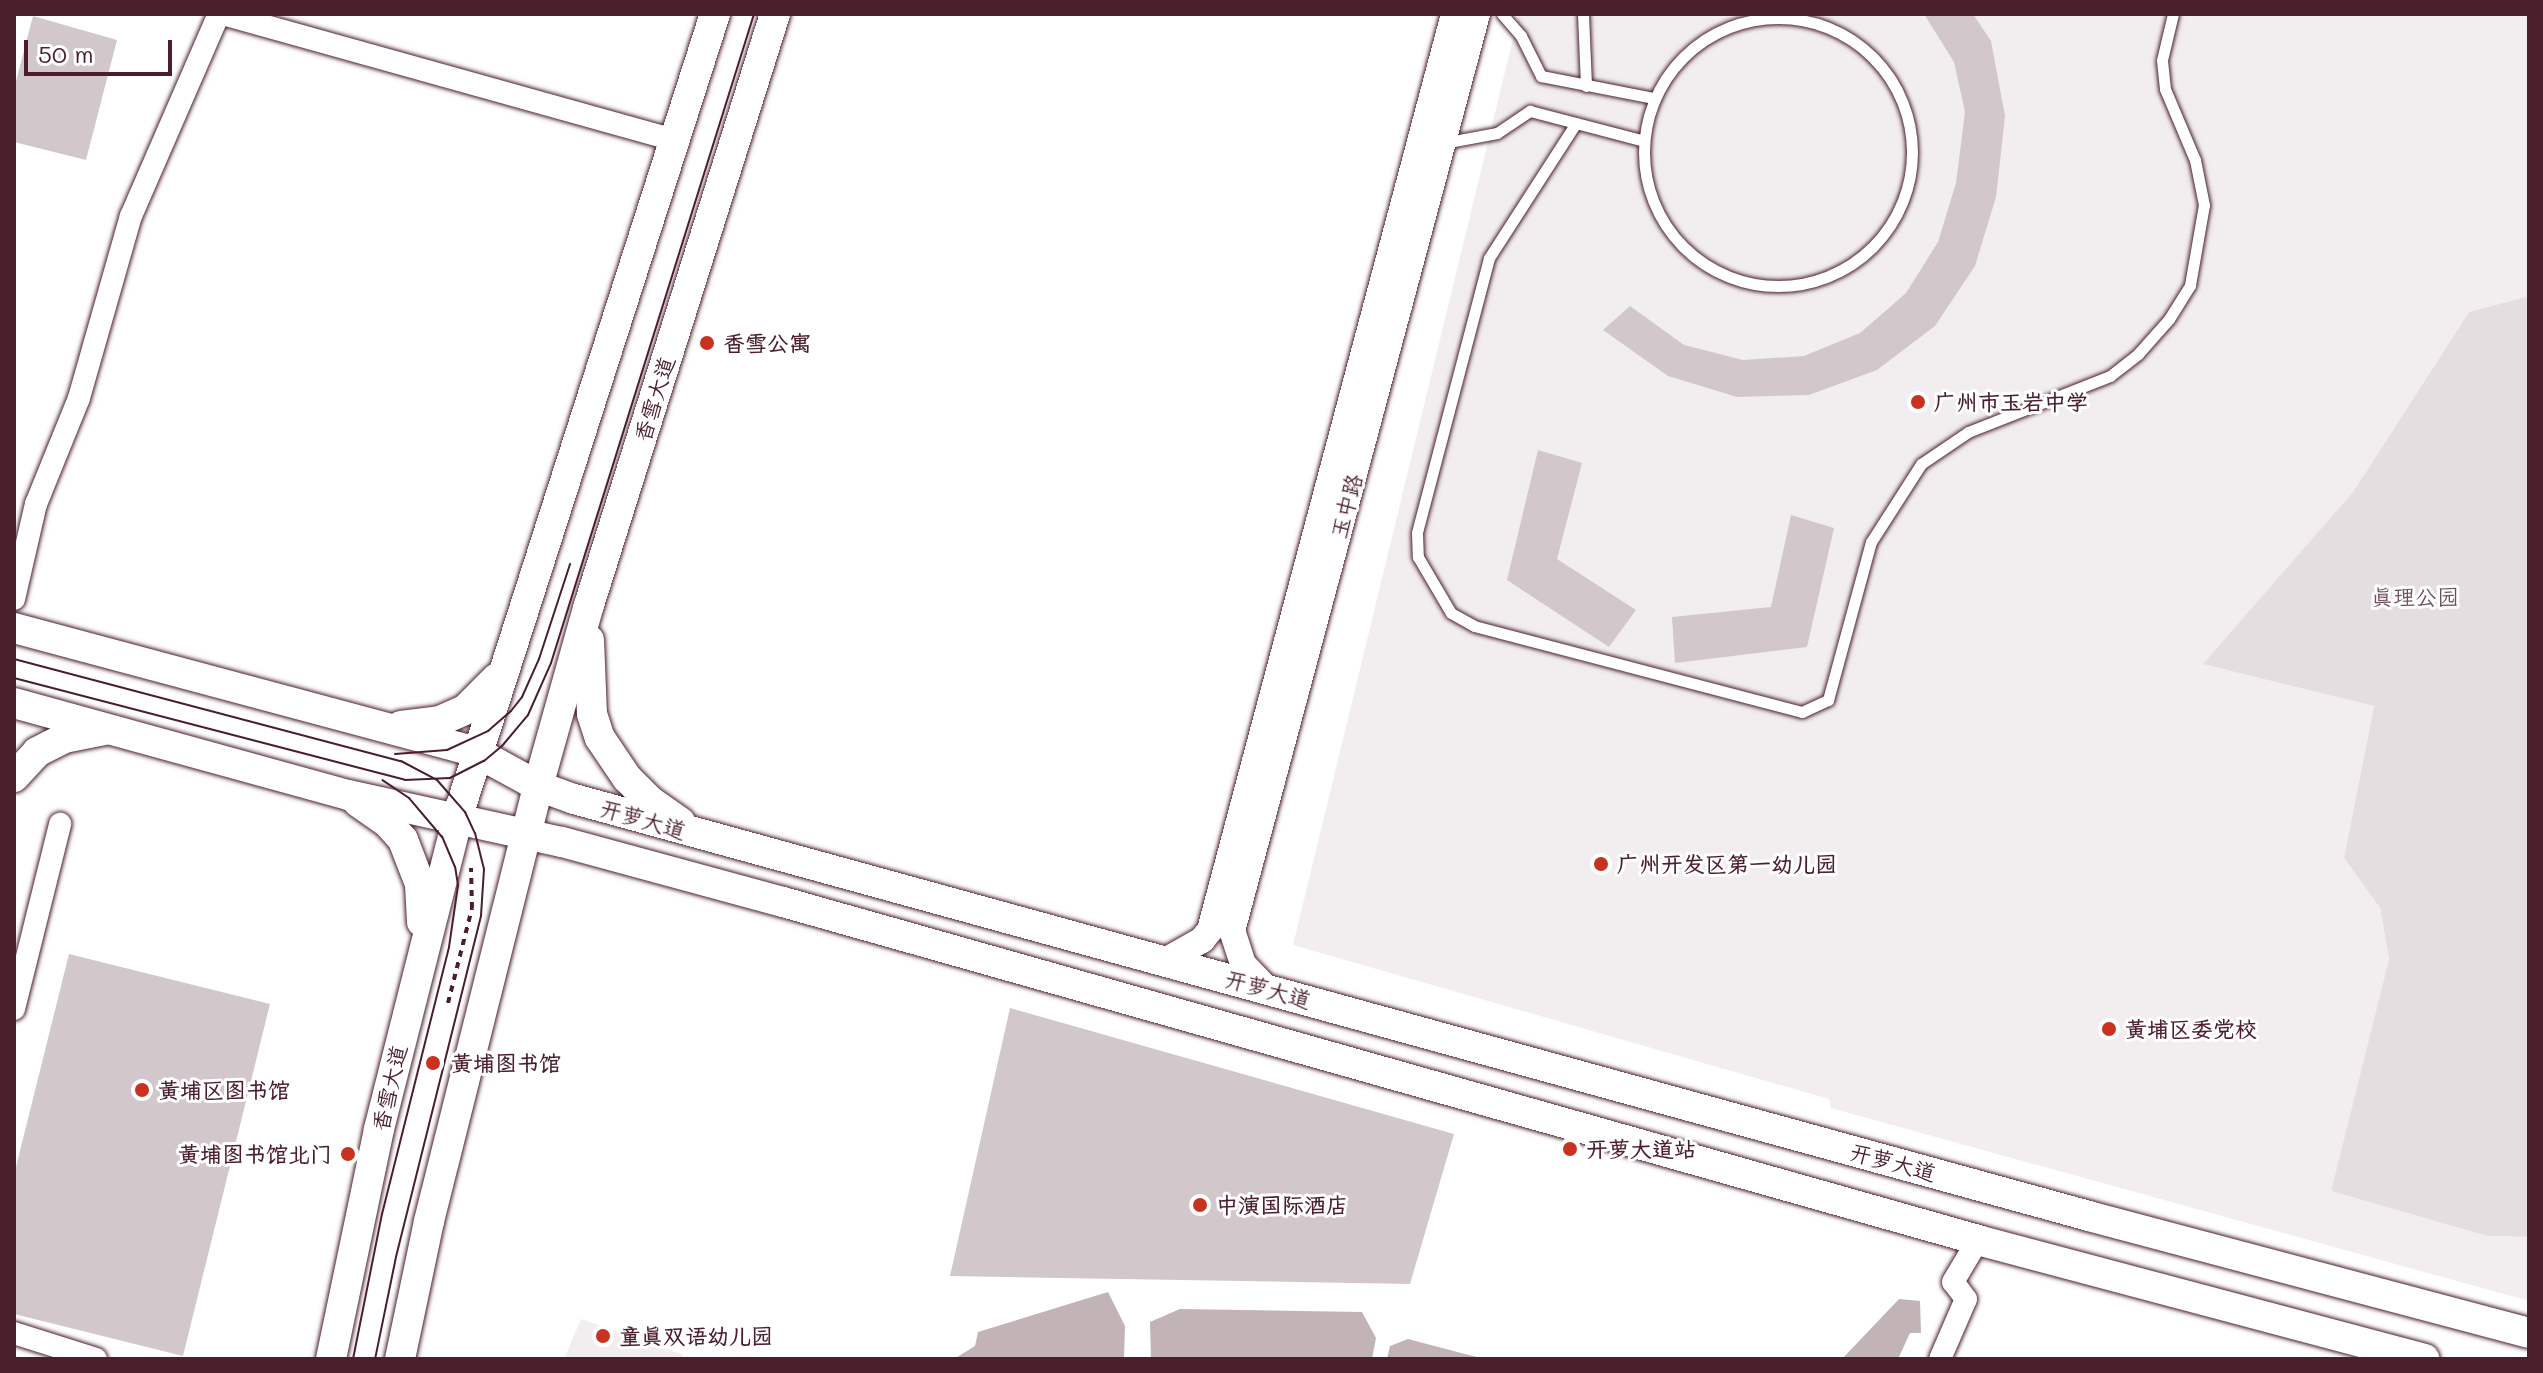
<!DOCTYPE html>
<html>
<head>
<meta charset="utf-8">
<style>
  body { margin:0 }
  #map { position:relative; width:2543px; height:1373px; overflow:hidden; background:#fff; font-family:Mali,"LXGW WenKai TC",sans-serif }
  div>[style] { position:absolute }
  .built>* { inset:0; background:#f2eeef }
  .green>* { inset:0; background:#e5dee0 }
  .water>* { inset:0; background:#c1b3b6 }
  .building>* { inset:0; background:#d2c7cb }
  .path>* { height:4px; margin-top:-2px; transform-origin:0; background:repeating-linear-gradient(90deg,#4a1f2b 0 6px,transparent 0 12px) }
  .roads { filter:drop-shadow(0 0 2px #4a1f2b) drop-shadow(0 0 2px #4a1f2b) }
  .service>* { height:11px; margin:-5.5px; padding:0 5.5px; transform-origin:5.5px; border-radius:5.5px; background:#fff }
  .service>.ring { margin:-5.5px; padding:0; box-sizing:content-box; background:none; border:11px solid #fff; border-radius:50% }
  .minor>* { height:22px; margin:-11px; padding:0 11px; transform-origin:11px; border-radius:11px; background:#fff }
  .tertiary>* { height:26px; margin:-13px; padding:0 13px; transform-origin:13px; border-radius:13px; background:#fff }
  .secondary>* { height:30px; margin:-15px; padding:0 15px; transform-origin:15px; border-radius:15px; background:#fff }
  .tram>* { height:2px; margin:-1px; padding:0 1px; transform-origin:1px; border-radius:1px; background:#4a1f2b }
  .dots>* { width:22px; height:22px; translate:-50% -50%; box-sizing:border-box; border:4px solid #fff; border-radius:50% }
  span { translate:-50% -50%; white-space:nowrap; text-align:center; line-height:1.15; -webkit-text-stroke:6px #fff; paint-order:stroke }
  .poi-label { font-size:22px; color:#4a1f2b; font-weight:700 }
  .left { translate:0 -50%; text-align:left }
  .right { translate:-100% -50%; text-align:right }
  .street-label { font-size:22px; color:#4a1f2b }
  .park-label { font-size:22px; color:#714f58 }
  .frame { position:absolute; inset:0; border:16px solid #4a1f2b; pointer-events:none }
  .scale { position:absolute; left:24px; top:40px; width:148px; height:36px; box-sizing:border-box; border:4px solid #4a1f2b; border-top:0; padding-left:10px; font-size:24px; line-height:28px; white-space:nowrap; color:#4a1f2b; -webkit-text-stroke:6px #fff; paint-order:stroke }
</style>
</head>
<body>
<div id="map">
  <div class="built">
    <i style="clip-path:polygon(1519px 14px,2529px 14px,2529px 296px,2469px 312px,2353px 492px,2204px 664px,2374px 706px,2344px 858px,2380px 908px,2389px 959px,2331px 1191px,2487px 1236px,2529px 1237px,2529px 1301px,1831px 1108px,1829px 1099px,1293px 945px)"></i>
    <i style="clip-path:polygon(581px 1319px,682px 1354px,684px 1359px,564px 1359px)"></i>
  </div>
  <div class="green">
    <i style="clip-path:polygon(2529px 296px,2529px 1237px,2487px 1236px,2331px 1191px,2389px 959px,2380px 908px,2344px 858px,2374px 706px,2203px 664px,2353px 492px,2469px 312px)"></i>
  </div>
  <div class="water">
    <i style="clip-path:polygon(1108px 1292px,1125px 1326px,1124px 1359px,954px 1359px,975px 1346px,978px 1332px)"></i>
    <i style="clip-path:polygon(1899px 1299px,1920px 1301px,1921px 1333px,1910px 1333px,1898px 1359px,1842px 1359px)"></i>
    <i style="clip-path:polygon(1180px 1309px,1362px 1312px,1376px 1338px,1372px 1359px,1151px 1359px,1150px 1322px)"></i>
    <i style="clip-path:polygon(1408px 1339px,1484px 1359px,1387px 1359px,1390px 1346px)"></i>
  </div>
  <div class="building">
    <i style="clip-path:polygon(1924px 14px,1973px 14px,1991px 41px,2005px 116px,1996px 197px,1975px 266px,1935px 326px,1877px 370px,1809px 395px,1737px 397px,1668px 376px,1603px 330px,1630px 306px,1684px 345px,1743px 360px,1804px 356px,1860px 333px,1906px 293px,1938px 242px,1956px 183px,1965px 112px,1954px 62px)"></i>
    <i style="clip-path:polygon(33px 16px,117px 40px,86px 160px,14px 142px,14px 89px)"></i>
    <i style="clip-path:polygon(1538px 450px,1582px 463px,1557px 559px,1636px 610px,1609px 647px,1507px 580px)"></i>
    <i style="clip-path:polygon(1791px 515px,1834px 528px,1807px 647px,1675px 663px,1672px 617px,1771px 607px)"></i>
    <i style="clip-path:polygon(69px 954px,270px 1004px,183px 1356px,14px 1314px,14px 1175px)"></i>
    <i style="clip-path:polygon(1010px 1008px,1454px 1134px,1410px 1284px,950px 1276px)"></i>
  </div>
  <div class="path">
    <i style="left:448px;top:1003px;width:98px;rotate:-75.8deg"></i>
    <i style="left:472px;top:908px;width:40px;rotate:-91.4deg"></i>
  </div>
  <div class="roads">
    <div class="service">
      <i style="left:1502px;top:14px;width:29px;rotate:49deg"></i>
      <i style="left:1521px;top:36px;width:45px;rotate:63.4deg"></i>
      <i style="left:1541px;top:76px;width:114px;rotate:11.1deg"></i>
      <i style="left:1583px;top:14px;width:72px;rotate:87.6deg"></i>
      <i class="ring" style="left:1644px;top:18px;width:257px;height:257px"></i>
      <i style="left:1576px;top:123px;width:161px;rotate:122.8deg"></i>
      <i style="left:1489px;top:258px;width:284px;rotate:104.7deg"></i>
      <i style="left:1417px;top:533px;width:24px;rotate:88deg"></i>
      <i style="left:1418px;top:557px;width:65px;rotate:59.5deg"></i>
      <i style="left:1451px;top:613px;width:26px;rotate:29deg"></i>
      <i style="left:1474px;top:626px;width:339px;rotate:14.7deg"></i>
      <i style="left:1802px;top:712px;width:29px;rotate:-25deg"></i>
      <i style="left:1828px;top:700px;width:164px;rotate:-74.8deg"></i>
      <i style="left:1871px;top:542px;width:93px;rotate:-57.3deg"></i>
      <i style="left:1921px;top:464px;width:57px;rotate:-34.2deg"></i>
      <i style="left:1968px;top:432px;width:153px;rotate:-21.5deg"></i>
      <i style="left:2110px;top:376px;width:36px;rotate:-38deg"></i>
      <i style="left:2138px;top:354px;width:47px;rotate:-48.5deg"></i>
      <i style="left:2169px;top:319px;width:40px;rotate:-58deg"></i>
      <i style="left:2190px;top:285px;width:81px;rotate:-80.1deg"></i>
      <i style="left:2204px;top:205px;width:46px;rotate:-101.3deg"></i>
      <i style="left:2195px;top:160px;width:77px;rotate:-112.9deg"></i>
      <i style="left:2165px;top:89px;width:29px;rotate:-96deg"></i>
      <i style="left:2162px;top:60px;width:47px;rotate:-76.6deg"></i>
      <i style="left:1443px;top:143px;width:55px;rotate:-10.5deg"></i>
      <i style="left:1497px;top:133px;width:40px;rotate:-34deg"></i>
      <i style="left:1530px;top:111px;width:118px;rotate:14.7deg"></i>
    </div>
    <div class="minor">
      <i style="left:223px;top:14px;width:469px;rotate:15.6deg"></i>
      <i style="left:14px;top:599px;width:98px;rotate:-77deg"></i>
      <i style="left:36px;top:504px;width:114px;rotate:-67.9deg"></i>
      <i style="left:79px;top:398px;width:189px;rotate:-74.1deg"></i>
      <i style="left:131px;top:216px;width:220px;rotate:-66.5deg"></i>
      <i style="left:14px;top:1009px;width:191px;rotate:-76deg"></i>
      <i style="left:14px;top:1333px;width:86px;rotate:17.6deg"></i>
      <i style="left:1940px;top:1359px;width:65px;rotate:-66.6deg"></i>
      <i style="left:1966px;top:1299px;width:21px;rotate:-127deg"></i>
      <i style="left:1953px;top:1282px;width:49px;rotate:-59.2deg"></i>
    </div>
    <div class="tertiary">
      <i style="left:1165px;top:961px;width:43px;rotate:-29.6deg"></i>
      <i style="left:1202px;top:940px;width:13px;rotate:-51deg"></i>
      <i style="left:1210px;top:930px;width:948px;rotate:-75.08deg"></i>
      <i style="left:1266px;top:988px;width:33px;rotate:-134deg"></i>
      <i style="left:1243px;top:964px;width:35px;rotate:-108deg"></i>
      <i style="left:1232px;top:931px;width:949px;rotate:-75.04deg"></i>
    </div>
    <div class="secondary">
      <i style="left:14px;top:628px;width:478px;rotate:15deg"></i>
      <i style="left:476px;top:752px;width:71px;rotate:28.7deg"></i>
      <i style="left:538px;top:786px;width:38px;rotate:20deg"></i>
      <i style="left:574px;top:799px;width:1571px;rotate:15.39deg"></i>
      <i style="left:2089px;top:1216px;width:455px;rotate:14.9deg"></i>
      <i style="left:589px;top:640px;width:74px;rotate:87.7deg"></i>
      <i style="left:592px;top:714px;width:25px;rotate:72deg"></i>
      <i style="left:600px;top:738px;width:48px;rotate:56deg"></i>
      <i style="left:627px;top:778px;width:33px;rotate:45deg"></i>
      <i style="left:650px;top:801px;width:37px;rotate:35deg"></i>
      <i style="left:14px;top:703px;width:346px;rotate:15.4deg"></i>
      <i style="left:348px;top:795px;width:219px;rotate:12.4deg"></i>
      <i style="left:562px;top:842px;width:229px;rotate:15.2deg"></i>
      <i style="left:783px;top:902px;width:1242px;rotate:15.79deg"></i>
      <i style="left:1978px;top:1240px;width:462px;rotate:14.9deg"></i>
      <i style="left:401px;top:726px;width:39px;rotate:-7deg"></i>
      <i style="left:440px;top:721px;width:27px;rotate:-24deg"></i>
      <i style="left:465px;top:710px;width:45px;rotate:-45deg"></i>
      <i style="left:14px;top:777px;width:34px;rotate:-47deg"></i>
      <i style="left:37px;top:752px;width:30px;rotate:-27deg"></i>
      <i style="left:64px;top:738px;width:41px;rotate:-11.3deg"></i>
      <i style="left:358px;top:802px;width:35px;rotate:35deg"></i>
      <i style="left:387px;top:822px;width:24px;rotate:48deg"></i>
      <i style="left:403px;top:840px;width:47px;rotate:68.9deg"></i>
      <i style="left:420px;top:884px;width:38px;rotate:87deg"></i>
      <i style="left:331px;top:1359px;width:235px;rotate:-78.2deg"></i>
      <i style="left:379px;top:1129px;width:333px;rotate:-75.8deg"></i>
      <i style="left:461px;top:806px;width:832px;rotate:-72.22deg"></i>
      <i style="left:400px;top:1359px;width:141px;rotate:-78.1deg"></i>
      <i style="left:429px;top:1221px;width:448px;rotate:-75.9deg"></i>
      <i style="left:538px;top:786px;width:188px;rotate:-74.3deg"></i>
      <i style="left:589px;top:605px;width:620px;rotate:-72.53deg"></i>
    </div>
  </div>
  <div class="tram">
    <i style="left:14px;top:659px;width:400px;rotate:14.8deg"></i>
    <i style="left:401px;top:761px;width:41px;rotate:27.8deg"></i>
    <i style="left:437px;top:780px;width:43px;rotate:48.8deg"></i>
    <i style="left:465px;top:812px;width:23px;rotate:65deg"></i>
    <i style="left:475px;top:833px;width:37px;rotate:76deg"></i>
    <i style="left:484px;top:869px;width:47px;rotate:93.7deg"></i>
    <i style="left:481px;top:916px;width:351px;rotate:104deg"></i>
    <i style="left:396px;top:1257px;width:104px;rotate:101.6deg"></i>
    <i style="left:14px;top:678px;width:404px;rotate:14.6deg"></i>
    <i style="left:405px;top:780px;width:45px;rotate:-2.5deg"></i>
    <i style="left:450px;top:778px;width:38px;rotate:-27deg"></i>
    <i style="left:484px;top:761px;width:23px;rotate:-40deg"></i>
    <i style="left:502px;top:746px;width:40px;rotate:-50deg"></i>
    <i style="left:528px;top:715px;width:57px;rotate:-66.1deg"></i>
    <i style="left:551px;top:663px;width:680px;rotate:-72.63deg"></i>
    <i style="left:395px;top:754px;width:52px;rotate:-4.4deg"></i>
    <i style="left:447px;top:750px;width:45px;rotate:-24.9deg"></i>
    <i style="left:488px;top:731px;width:30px;rotate:-41deg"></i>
    <i style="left:511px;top:711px;width:18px;rotate:-52deg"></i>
    <i style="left:522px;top:697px;width:42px;rotate:-65.9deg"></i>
    <i style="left:539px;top:659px;width:100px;rotate:-71.9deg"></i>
    <i style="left:353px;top:1359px;width:148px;rotate:-78.7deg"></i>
    <i style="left:382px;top:1214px;width:275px;rotate:-75.9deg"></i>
    <i style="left:449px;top:947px;width:63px;rotate:-81.7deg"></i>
    <i style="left:458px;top:885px;width:18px;rotate:-99deg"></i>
    <i style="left:455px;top:867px;width:33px;rotate:-113deg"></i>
    <i style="left:442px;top:837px;width:51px;rotate:-130.2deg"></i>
    <i style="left:409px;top:798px;width:32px;rotate:-146deg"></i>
  </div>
  <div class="dots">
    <i style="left:707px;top:343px;background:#c8321e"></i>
    <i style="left:1918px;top:402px;background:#c8321e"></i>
    <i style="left:1601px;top:864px;background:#c8321e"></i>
    <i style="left:2109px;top:1029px;background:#c8321e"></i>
    <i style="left:433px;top:1063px;background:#c8321e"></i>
    <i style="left:142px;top:1090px;background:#c8321e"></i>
    <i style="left:1570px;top:1149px;background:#c8321e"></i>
    <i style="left:348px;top:1154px;background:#c8321e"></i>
    <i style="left:1200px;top:1205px;background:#c8321e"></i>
    <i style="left:603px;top:1336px;background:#c8321e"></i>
  </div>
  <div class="poi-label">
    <span class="left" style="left:723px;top:343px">香雪公寓</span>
    <span class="left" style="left:1934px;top:402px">广州市玉岩中学</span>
    <span class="left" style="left:1617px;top:864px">广州开发区第一幼儿园</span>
    <span class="left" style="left:2125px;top:1029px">黄埔区委党校</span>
    <span class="left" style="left:451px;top:1063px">黄埔图书馆</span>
    <span class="left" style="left:158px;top:1090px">黄埔区图书馆</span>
    <span class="left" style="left:1586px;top:1149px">开萝大道站</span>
    <span class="right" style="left:332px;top:1154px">黄埔图书馆北门</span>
    <span class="left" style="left:1216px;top:1205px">中演国际酒店</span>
    <span class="left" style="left:619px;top:1336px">童真双语幼儿园</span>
  </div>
  <div class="street-label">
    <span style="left:654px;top:399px;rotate:-73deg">香雪大道</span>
    <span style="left:1346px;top:506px;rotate:-75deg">玉中路</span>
    <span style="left:643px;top:819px;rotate:16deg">开萝大道</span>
    <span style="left:1268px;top:989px;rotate:15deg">开萝大道</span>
    <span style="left:389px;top:1088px;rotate:-77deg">香雪大道</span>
    <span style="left:1893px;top:1162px;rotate:15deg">开萝大道</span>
  </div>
  <div class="park-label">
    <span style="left:2415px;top:597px">真理公园</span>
  </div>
  <div class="frame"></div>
  <div class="scale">50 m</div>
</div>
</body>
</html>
